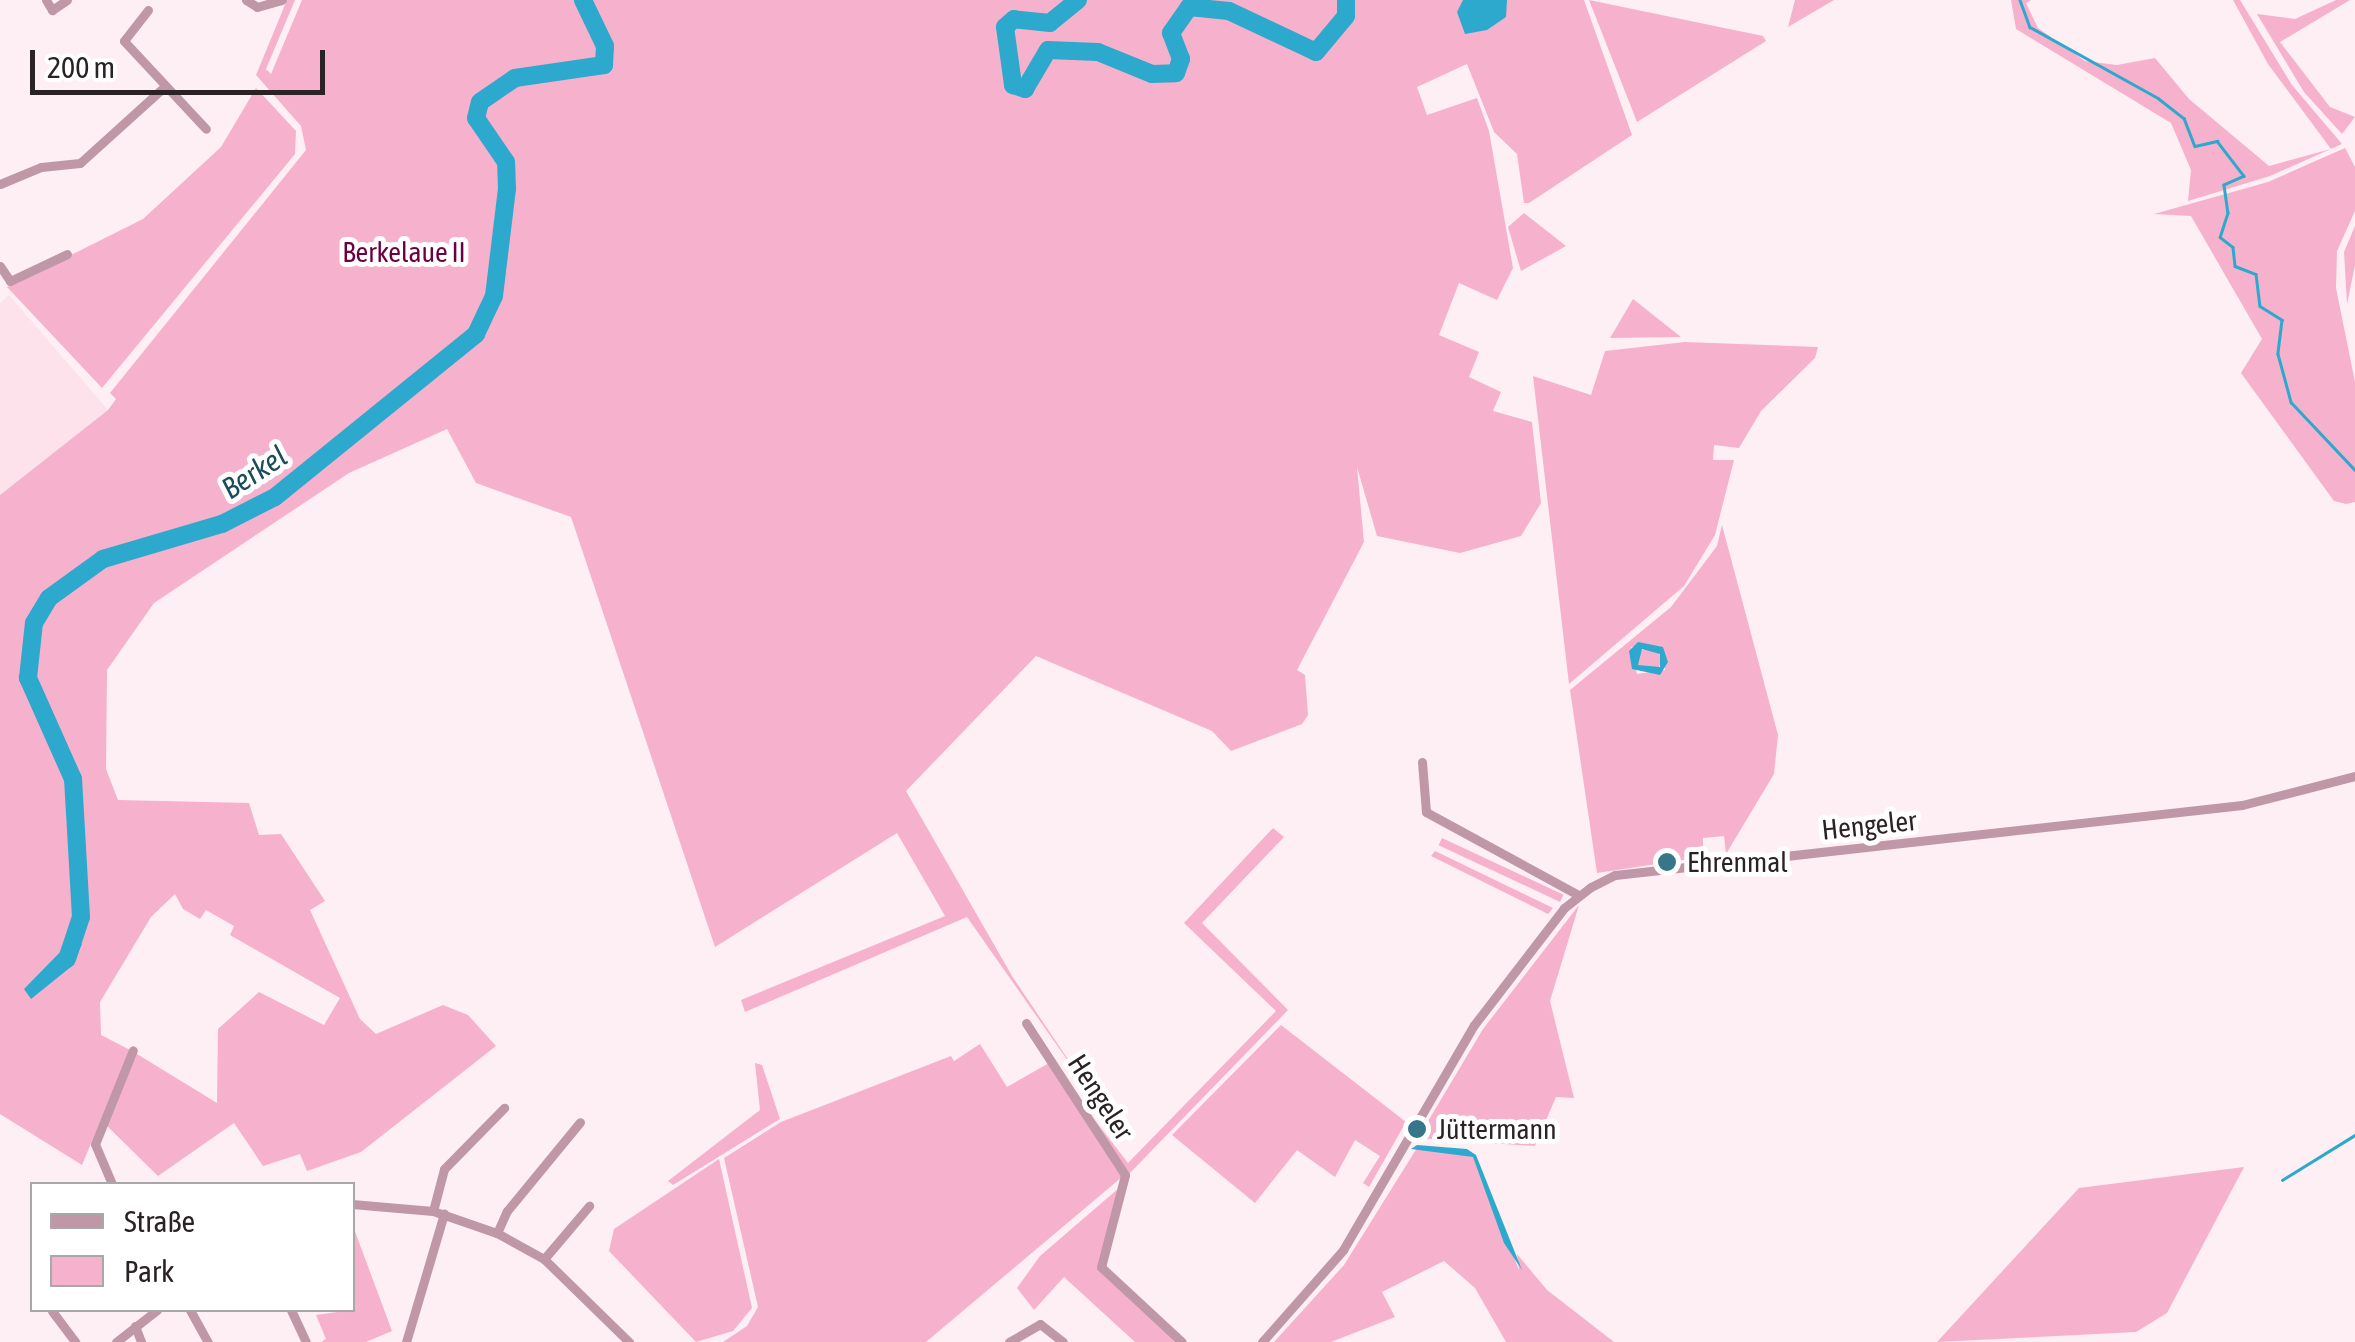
<!DOCTYPE html>
<html>
<head>
<meta charset="utf-8">
<style>
  body { margin:0 }
  #map { position:relative; width:2355px; height:1342px; overflow:hidden; background:#feeff4; font-family:"Asap Condensed",sans-serif }
  div>[style] { position:absolute }
  .built>* { inset:0; background:#fde2ec }
  .green>* { inset:0; background:#f6b1cd; transform-origin:0 0 }
  .round { border-radius:50% }
  .water>* { inset:0; background:#2ca9cd }
  .stream>* { height:2.5px; margin:-1.25px; padding:0 1.25px; transform-origin:1.25px; border-radius:1.25px; background:#2ca9cd }
  .river>* { height:18px; margin:-9px; padding:0 9px; transform-origin:9px; border-radius:9px; background:#2ca9cd }
  .street>* { height:9px; margin:-4.5px; padding:0 4.5px; transform-origin:4.5px; border-radius:4.5px; background:#bf97a7 }
  .dots>* { width:28px; height:28px; translate:-50% -50%; box-sizing:border-box; border:5px solid #fff; border-radius:50% }
  span { translate:-50% -50%; white-space:nowrap; text-align:center; line-height:1.15; -webkit-text-stroke:10px #fff; paint-order:stroke }
  .park-label { font-size:28px; color:#6d0040 }
  .street-label { font-size:28px; color:#2b2226 }
  .poi-label { font-size:28px; color:#2b2226 }
  .left { translate:0 -50%; text-align:left }
  .water-label { font-size:30px; color:#1b4c5c; font-style:italic }
  .legend { position:absolute; left:30px; top:1182px; width:325px; height:130px; box-sizing:border-box; background:#fff; border:2px solid #aaa7a8; margin:0; padding:12px 18px; list-style:none; font-size:30px; color:#2b2226 }
  .legend li { display:flex; align-items:center; gap:20px; height:50px }
  .legend b { width:50px; border:2px solid #aaa7a8 }
  .scale { position:absolute; left:30px; top:50px; width:295px; height:45px; box-sizing:border-box; border:5px solid #2b2226; border-top:0; padding-left:12px; font-size:30px; line-height:35px; white-space:nowrap; color:#2b2226; -webkit-text-stroke:8px #fff; paint-order:stroke }
</style>
</head>
<body>
<div id="map">
  <div class="built">
    <i style="clip-path:polygon(9px 295px,108px 410px,0 495px,0 303px)"></i>
  </div>
  <div class="green">
    <i style="clip-path:polygon(287px 0,295px 0,266px 69px,271px 74px,302px 0,1584px 0,1632px 135px,1529px 203px,1524px 203px,1517px 154px,1494px 132px,1467px 64px,1417px 87px,1427px 115px,1477px 98px,1489px 131px,1513px 268px,1497px 300px,1459px 283px,1439px 335px,1479px 352px,1469px 377px,1501px 392px,1493px 411px,1532px 422px,1541px 503px,1521px 536px,1460px 553px,1377px 536px,1357px 467px,1364px 542px,1297px 670px,1305px 675px,1308px 715px,1302px 724px,1231px 751px,1212px 731px,1036px 656px,906px 791px,1012px 976px,1094px 1098px,967px 917px,745px 1012px,741px 1000px,945px 916px,897px 833px,715px 947px,571px 517px,476px 483px,447px 429px,349px 473px,154px 603px,107px 670px,106px 769px,118px 800px,249px 803px,259px 835px,281px 834px,325px 901px,310px 910px,360px 1019px,376px 1034px,443px 1005px,468px 1015px,496px 1046px,361px 1152px,307px 1171px,300px 1154px,263px 1166px,234px 1123px,158px 1176px,104px 1123px,137px 1054px,217px 1103px,218px 1029px,259px 992px,324px 1025px,340px 998px,230px 935px,234px 926px,206px 910px,200px 919px,183px 909px,175px 894px,151px 917px,100px 1002px,101px 1035px,130px 1050px,82px 1165px,0 1114px,0 495px,108px 410px,116px 399px,110px 393px,306px 150px,301px 126px,256px 75px)"></i>
    <i style="clip-path:polygon(1589px 0,1763px 36px,1766px 41px,1637px 122px)"></i>
    <i style="clip-path:polygon(1795px 0,1834px 0,1788px 27px)"></i>
    <i style="clip-path:polygon(2011px 0,2031px 0,2026px 3px,2038px 28px,2085px 61px,2117px 65px,2155px 58px,2189px 99px,2269px 166px,2331px 149px,2268px 64px,2233px 0,2240px 0,2292px 85px,2342px 144px,2270px 176px,2188px 201px,2191px 170px,2171px 123px,2016px 29px)"></i>
    <i style="clip-path:polygon(2336px 0,2350px 0,2280px 42px,2330px 107px,2355px 117px,2342px 134px,2304px 92px,2257px 14px,2295px 19px)"></i>
    <i style="clip-path:polygon(256px 88px,296px 131px,295px 154px,102px 388px,7px 287px,143px 219px,221px 147px)"></i>
    <i style="clip-path:polygon(2345px 148px,2355px 167px,2355px 211px,2337px 251px,2336px 288px,2355px 382px,2355px 502px,2346px 504px,2334px 501px,2241px 373px,2262px 339px,2191px 216px,2154px 214px,2268px 182px)"></i>
    <i style="clip-path:polygon(1524px 213px,1566px 246px,1521px 271px,1508px 227px)"></i>
    <i style="clip-path:polygon(2355px 226px,2355px 265px,2347px 304px,2344px 252px)"></i>
    <i style="clip-path:polygon(1633px 299px,1681px 337px,1610px 338px)"></i>
    <i style="clip-path:polygon(1685px 342px,1818px 347px,1815px 358px,1761px 411px,1739px 448px,1714px 445px,1713px 460px,1734px 460px,1715px 535px,1684px 586px,1569px 684px,1533px 376px,1591px 395px,1605px 351px)"></i>
    <i style="clip-path:polygon(evenodd,1722px 525px,1778px 735px,1774px 774px,1726px 854px,1724px 836px,1703px 838px,1703px 857px,1597px 873px,1570px 690px,1671px 607px,1717px 546px,1722px 525px,1631px 647px,1663px 647px,1665px 670px,1637px 674px,1631px 647px)"></i>
    <i class="round" style="left:1637px;top:648px;width:24px;height:24px"></i>
    <i style="clip-path:polygon(1273px 828px,1284px 837px,1202px 923px,1288px 1010px,1128px 1175px,1094px 1119px,1128px 1163px,1276px 1011px,1184px 923px)"></i>
    <i style="left:1442px;top:838px;width:134px;height:8px;rotate:25deg"></i>
    <i style="clip-path:polygon(1435px 851px,1553px 908px,1548px 914px,1431px 856px)"></i>
    <i style="clip-path:polygon(1579px 905px,1550px 1001px,1574px 1098px,1556px 1097px,1535px 1146px,1418px 1138px,1483px 1029px)"></i>
    <i style="clip-path:polygon(1281px 1025px,1406px 1122px,1369px 1187px,1363px 1183px,1380px 1156px,1355px 1140px,1335px 1177px,1297px 1150px,1255px 1203px,1172px 1135px)"></i>
    <i style="clip-path:polygon(980px 1044px,1007px 1087px,1049px 1063px,1122px 1177px,926px 1342px,723px 1342px,747px 1326px,758px 1307px,724px 1158px,781px 1122px,951px 1056px,954px 1061px)"></i>
    <i style="clip-path:polygon(755px 1063px,762px 1065px,780px 1119px,673px 1185px,668px 1181px,760px 1110px)"></i>
    <i style="clip-path:polygon(1417px 1148px,1474px 1157px,1519px 1270px,1517px 1254px,1547px 1290px,1614px 1342px,1506px 1342px,1475px 1288px,1444px 1261px,1382px 1292px,1395px 1317px,1331px 1342px,1274px 1342px,1344px 1265px)"></i>
    <i style="clip-path:polygon(719px 1159px,752px 1308px,733px 1331px,696px 1342px,609px 1251px,614px 1229px)"></i>
    <i style="clip-path:polygon(2244px 1167px,2167px 1313px,2136px 1332px,1937px 1342px,2079px 1188px)"></i>
    <i style="clip-path:polygon(1119px 1188px,1098px 1269px,1177px 1342px,1135px 1342px,1064px 1277px,1034px 1310px,1017px 1288px,1040px 1256px)"></i>
    <i style="clip-path:polygon(353px 1226px,392px 1331px,366px 1342px,321px 1342px,326px 1339px,316px 1315px,352px 1310px)"></i>
  </div>
  <div class="water">
    <i style="clip-path:polygon(1463px 0,1507px 0,1506px 17px,1487px 30px,1465px 34px,1457px 12px)"></i>
    <i style="clip-path:polygon(evenodd,1638px 642px,1663px 647px,1668px 662px,1660px 675px,1632px 669px,1629px 651px,1638px 642px,1642px 649px,1660px 654px,1660px 667px,1638px 665px,1642px 649px)"></i>
    <i style="clip-path:polygon(71px 941px,82px 944px,72px 966px,31px 999px,24px 989px)"></i>
    <i style="clip-path:polygon(1417px 1145px,1467px 1149px,1476px 1155px,1522px 1270px,1504px 1243px,1473px 1157px,1411px 1149px)"></i>
  </div>
  <div class="stream">
    <i style="left:2020px;top:0;width:29px;rotate:70deg"></i>
    <i style="left:2030px;top:27px;width:146px;rotate:29deg"></i>
    <i style="left:2158px;top:98px;width:33px;rotate:38deg"></i>
    <i style="left:2184px;top:118px;width:30px;rotate:69deg"></i>
    <i style="left:2195px;top:146px;width:23px;rotate:-13deg"></i>
    <i style="left:2217px;top:141px;width:44px;rotate:52.4deg"></i>
    <i style="left:2244px;top:176px;width:22px;rotate:156deg"></i>
    <i style="left:2224px;top:185px;width:28px;rotate:82deg"></i>
    <i style="left:2228px;top:213px;width:25px;rotate:108deg"></i>
    <i style="left:2220px;top:237px;width:16px;rotate:38deg"></i>
    <i style="left:2233px;top:247px;width:19px;rotate:84deg"></i>
    <i style="left:2235px;top:266px;width:22px;rotate:21deg"></i>
    <i style="left:2256px;top:274px;width:32px;rotate:83deg"></i>
    <i style="left:2260px;top:306px;width:26px;rotate:32deg"></i>
    <i style="left:2282px;top:320px;width:34px;rotate:97deg"></i>
    <i style="left:2278px;top:354px;width:50px;rotate:74.8deg"></i>
    <i style="left:2291px;top:402px;width:93px;rotate:46.7deg"></i>
    <i style="left:2282px;top:1180px;width:86px;rotate:-31.7deg"></i>
  </div>
  <div class="river">
    <i style="left:1078px;top:0;width:36px;rotate:141deg"></i>
    <i style="left:1050px;top:23px;width:36px;rotate:-174deg"></i>
    <i style="left:1014px;top:19px;width:12px;rotate:138deg"></i>
    <i style="left:1005px;top:27px;width:59px;rotate:82.1deg"></i>
    <i style="left:1013px;top:85px;width:13px;rotate:18deg"></i>
    <i style="left:1025px;top:89px;width:45px;rotate:-59.5deg"></i>
    <i style="left:1048px;top:50px;width:50px;rotate:2.3deg"></i>
    <i style="left:1098px;top:52px;width:58px;rotate:22.2deg"></i>
    <i style="left:1152px;top:74px;width:24px;rotate:-2deg"></i>
    <i style="left:1176px;top:73px;width:15px;rotate:-70deg"></i>
    <i style="left:1181px;top:59px;width:28px;rotate:-111deg"></i>
    <i style="left:1171px;top:33px;width:32px;rotate:-55deg"></i>
    <i style="left:1189px;top:7px;width:40px;rotate:5.7deg"></i>
    <i style="left:1229px;top:11px;width:96px;rotate:25.2deg"></i>
    <i style="left:1316px;top:52px;width:47px;rotate:-50.2deg"></i>
    <i style="left:1346px;top:16px;width:16px;rotate:-90deg"></i>
    <i style="left:67px;top:959px;width:44px;rotate:-71.6deg"></i>
    <i style="left:81px;top:917px;width:138px;rotate:-93.3deg"></i>
    <i style="left:73px;top:779px;width:111px;rotate:-114deg"></i>
    <i style="left:28px;top:678px;width:55px;rotate:-83.8deg"></i>
    <i style="left:34px;top:623px;width:29px;rotate:-59deg"></i>
    <i style="left:49px;top:598px;width:67px;rotate:-35.8deg"></i>
    <i style="left:103px;top:559px;width:124px;rotate:-16.4deg"></i>
    <i style="left:222px;top:524px;width:59px;rotate:-27deg"></i>
    <i style="left:275px;top:497px;width:259px;rotate:-39deg"></i>
    <i style="left:476px;top:334px;width:42px;rotate:-64.7deg"></i>
    <i style="left:494px;top:296px;width:108px;rotate:-83.1deg"></i>
    <i style="left:507px;top:189px;width:27px;rotate:-92deg"></i>
    <i style="left:506px;top:162px;width:53px;rotate:-124.3deg"></i>
    <i style="left:476px;top:118px;width:16px;rotate:-76deg"></i>
    <i style="left:480px;top:102px;width:42px;rotate:-34.4deg"></i>
    <i style="left:515px;top:78px;width:90px;rotate:-8.3deg"></i>
    <i style="left:604px;top:65px;width:19px;rotate:-87deg"></i>
    <i style="left:605px;top:46px;width:51px;rotate:-115.6deg"></i>
  </div>
  <div class="street">
    <i style="left:46px;top:0;width:12px;rotate:59deg"></i>
    <i style="left:52px;top:10px;width:18px;rotate:-34deg"></i>
    <i style="left:246px;top:0;width:13px;rotate:32deg"></i>
    <i style="left:257px;top:7px;width:26px;rotate:-16deg"></i>
    <i style="left:148px;top:10px;width:39px;rotate:128deg"></i>
    <i style="left:124px;top:41px;width:120px;rotate:47deg"></i>
    <i style="left:0;top:184px;width:44px;rotate:-22.5deg"></i>
    <i style="left:41px;top:167px;width:39px;rotate:-6deg"></i>
    <i style="left:80px;top:163px;width:112px;rotate:-42.1deg"></i>
    <i style="left:0;top:266px;width:18px;rotate:56deg"></i>
    <i style="left:10px;top:281px;width:63px;rotate:-25.3deg"></i>
    <i style="left:1422px;top:762px;width:50px;rotate:85.4deg"></i>
    <i style="left:1426px;top:812px;width:173px;rotate:28.6deg"></i>
    <i style="left:1026px;top:1023px;width:181px;rotate:56.9deg"></i>
    <i style="left:1125px;top:1175px;width:95px;rotate:104.6deg"></i>
    <i style="left:1101px;top:1267px;width:110px;rotate:42.8deg"></i>
    <i style="left:112px;top:1184px;width:43px;rotate:-113deg"></i>
    <i style="left:95px;top:1144px;width:101px;rotate:-68deg"></i>
    <i style="left:352px;top:1204px;width:81px;rotate:4.9deg"></i>
    <i style="left:433px;top:1211px;width:68px;rotate:19deg"></i>
    <i style="left:497px;top:1233px;width:54px;rotate:29deg"></i>
    <i style="left:544px;top:1259px;width:119px;rotate:44.3deg"></i>
    <i style="left:433px;top:1211px;width:43px;rotate:-75.3deg"></i>
    <i style="left:444px;top:1169px;width:86px;rotate:-45.5deg"></i>
    <i style="left:497px;top:1233px;width:24px;rotate:-66deg"></i>
    <i style="left:507px;top:1211px;width:115px;rotate:-50.6deg"></i>
    <i style="left:544px;top:1259px;width:70px;rotate:-49.7deg"></i>
    <i style="left:190px;top:1310px;width:37px;rotate:61deg"></i>
    <i style="left:291px;top:1310px;width:35px;rotate:65deg"></i>
    <i style="left:52px;top:1311px;width:39px;rotate:53deg"></i>
    <i style="left:135px;top:1326px;width:17px;rotate:69deg"></i>
    <i style="left:116px;top:1342px;width:52px;rotate:-38deg"></i>
    <i style="left:406px;top:1342px;width:134px;rotate:-73.5deg"></i>
    <i style="left:1009px;top:1342px;width:36px;rotate:-30deg"></i>
    <i style="left:1040px;top:1324px;width:29px;rotate:38deg"></i>
    <i style="left:1262px;top:1342px;width:123px;rotate:-48.6deg"></i>
    <i style="left:1343px;top:1250px;width:260px;rotate:-59.8deg"></i>
    <i style="left:1474px;top:1025px;width:148px;rotate:-52.4deg"></i>
    <i style="left:1564px;top:908px;width:34px;rotate:-38deg"></i>
    <i style="left:1591px;top:887px;width:27px;rotate:-27deg"></i>
    <i style="left:1615px;top:875px;width:631px;rotate:-6.37deg"></i>
    <i style="left:2242px;top:805px;width:117px;rotate:-14.4deg"></i>
  </div>
  <div class="dots">
    <i style="left:1667px;top:862px;background:#37768a"></i>
    <i style="left:1417px;top:1129px;background:#37768a"></i>
  </div>
  <div class="park-label">
    <span style="left:404px;top:252px">Berkelaue II</span>
  </div>
  <div class="street-label">
    <span style="left:1869px;top:825px;rotate:-6deg">Hengeler</span>
    <span style="left:1101px;top:1097px;rotate:57deg">Hengeler</span>
  </div>
  <div class="poi-label">
    <span class="left" style="left:1687px;top:862px">Ehrenmal</span>
    <span class="left" style="left:1437px;top:1129px">Jüttermann</span>
  </div>
  <div class="water-label">
    <span style="left:254px;top:472px;rotate:-33deg">Berkel</span>
  </div>
  <ul class="legend">
  <li><b style="height:12px;background:#bf97a7"></b>Straße</li>
  <li><b style="height:28px;background:#f6b1cd"></b>Park</li>
  </ul>
  <div class="scale">200 m</div>
</div>
</body>
</html>
